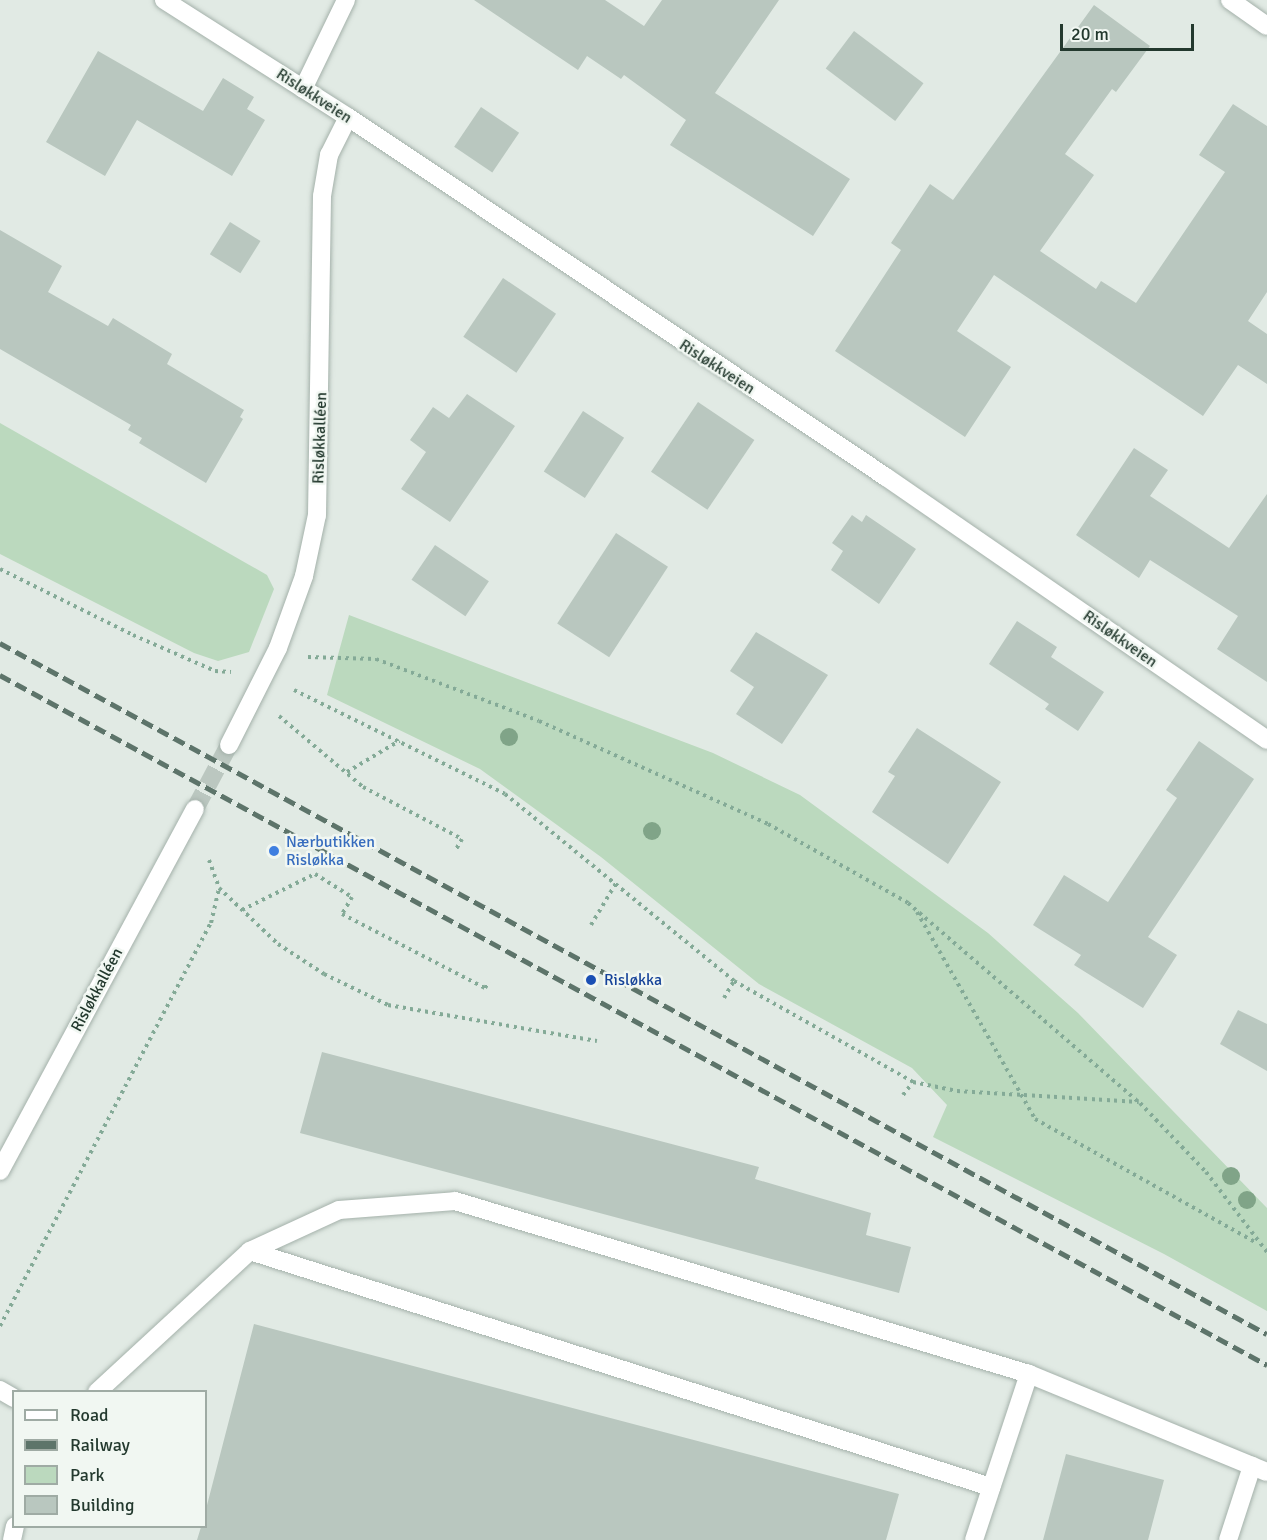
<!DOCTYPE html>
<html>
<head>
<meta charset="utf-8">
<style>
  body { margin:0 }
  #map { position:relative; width:1267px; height:1540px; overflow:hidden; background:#e1eae4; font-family:Signika,sans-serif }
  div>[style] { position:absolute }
  .green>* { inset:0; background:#bbd9be }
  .building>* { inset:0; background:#b9c7bf; transform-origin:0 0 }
  .street-tunnel>* { height:18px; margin-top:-9px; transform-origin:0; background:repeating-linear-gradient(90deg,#bbc7c0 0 18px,transparent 0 27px) }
  .path>* { height:4px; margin-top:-2px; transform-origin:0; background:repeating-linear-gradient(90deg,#84aa97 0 3px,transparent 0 7.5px) }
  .roads { filter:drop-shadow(0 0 2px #a4b1aa) drop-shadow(0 0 2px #a4b1aa) }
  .lane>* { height:18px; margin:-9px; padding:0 9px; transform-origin:9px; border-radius:9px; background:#fff }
  .street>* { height:18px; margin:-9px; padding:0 9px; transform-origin:9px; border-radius:9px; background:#fff }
  .rail>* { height:4.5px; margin-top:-2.25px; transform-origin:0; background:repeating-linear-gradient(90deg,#5d746a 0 12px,transparent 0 18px) }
  .trees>* { width:18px; height:18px; margin:-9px; border-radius:50%; background:#80a488 }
  .dots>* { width:16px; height:16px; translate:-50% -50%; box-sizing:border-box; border:3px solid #f1f7f2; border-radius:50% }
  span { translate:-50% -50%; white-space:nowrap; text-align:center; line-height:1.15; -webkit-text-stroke:5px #f1f7f2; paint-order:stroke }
  .street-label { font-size:16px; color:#23392e }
  .shop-label { font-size:16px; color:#366cbe }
  .left { translate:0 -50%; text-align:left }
  .transit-label { font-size:16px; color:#164399 }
  .legend { position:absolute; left:12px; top:1390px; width:195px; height:138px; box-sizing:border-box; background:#f1f7f2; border:2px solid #9faba4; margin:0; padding:8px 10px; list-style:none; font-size:18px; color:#23392e }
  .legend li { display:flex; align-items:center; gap:12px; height:30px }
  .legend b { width:30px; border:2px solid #9faba4 }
  .scale { position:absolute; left:1060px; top:24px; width:134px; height:27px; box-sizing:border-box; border:3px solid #23392e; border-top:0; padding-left:8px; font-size:18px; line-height:21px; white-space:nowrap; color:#23392e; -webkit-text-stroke:4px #f1f7f2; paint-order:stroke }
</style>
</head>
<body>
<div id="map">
  <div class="green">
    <i style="clip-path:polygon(0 423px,267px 575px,274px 589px,249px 652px,218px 661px,194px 653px,0 554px)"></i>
    <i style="clip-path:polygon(349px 615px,713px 753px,800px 795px,988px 933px,1078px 1013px,1267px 1208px,1267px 1311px,1164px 1254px,933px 1137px,947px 1105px,912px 1068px,759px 984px,601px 857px,480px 769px,327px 695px)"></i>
  </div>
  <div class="building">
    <i style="clip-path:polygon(474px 0,605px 0,644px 26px,662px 0,779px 0,715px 93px,850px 179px,813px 236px,670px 145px,686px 120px,624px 75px,621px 79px,587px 56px,578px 70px)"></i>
    <i style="clip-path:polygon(1094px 5px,1150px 46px,1116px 92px,1112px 89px,1065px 154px,1094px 175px,1040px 251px,1096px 289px,1101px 281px,1136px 303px,1225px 172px,1199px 155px,1233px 104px,1267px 126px,1267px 292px,1248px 321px,1267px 334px,1267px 384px,1238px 365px,1203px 416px,994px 275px,957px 331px,1011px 367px,965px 437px,835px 351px,901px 250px,891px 243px,930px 184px,953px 200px)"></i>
    <i style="left:854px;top:31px;width:87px;height:47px;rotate:37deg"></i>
    <i style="clip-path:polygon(98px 51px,203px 111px,223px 78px,254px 97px,247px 109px,265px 120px,232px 176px,137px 120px,105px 176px,46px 142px)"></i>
    <i style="left:481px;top:107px;width:46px;height:48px;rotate:34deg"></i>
    <i style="left:230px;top:222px;width:36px;height:38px;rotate:32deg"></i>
    <i style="clip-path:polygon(0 230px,62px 266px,48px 292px,108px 326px,113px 318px,172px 354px,167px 364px,244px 410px,240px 417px,243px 419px,206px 483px,139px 443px,142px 438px,128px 430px,131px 425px,0 349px)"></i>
    <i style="left:503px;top:278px;width:64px;height:71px;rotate:34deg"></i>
    <i style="clip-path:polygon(467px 394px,515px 426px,450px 522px,401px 489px,426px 452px,410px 440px,433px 407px,449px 418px)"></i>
    <i style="left:698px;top:402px;width:68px;height:84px;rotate:34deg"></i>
    <i style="left:583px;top:411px;width:49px;height:72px;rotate:33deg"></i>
    <i style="clip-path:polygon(1134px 448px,1168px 470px,1150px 496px,1229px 548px,1267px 494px,1267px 682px,1217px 649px,1238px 616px,1150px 560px,1139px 578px,1076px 535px)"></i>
    <i style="clip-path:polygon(852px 515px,862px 522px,866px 515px,916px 549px,879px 604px,831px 570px,843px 551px,832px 543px)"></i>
    <i style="left:616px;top:533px;width:62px;height:108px;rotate:33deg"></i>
    <i style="left:435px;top:545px;width:65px;height:42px;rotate:34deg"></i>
    <i style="clip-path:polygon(1017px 621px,1057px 647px,1051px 657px,1104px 692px,1078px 731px,1045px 709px,1049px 704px,989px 664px)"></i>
    <i style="clip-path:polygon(756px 632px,828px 675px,782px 744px,736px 714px,754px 687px,730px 671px)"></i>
    <i style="clip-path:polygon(917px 728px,1001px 782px,948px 864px,872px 812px,895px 776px,888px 772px)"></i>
    <i style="clip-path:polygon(1199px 741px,1254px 779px,1148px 937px,1177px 955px,1143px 1008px,1074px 965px,1081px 955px,1033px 925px,1064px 875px,1108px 902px,1177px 798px,1166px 790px)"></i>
    <i style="clip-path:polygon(1238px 1010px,1267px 1024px,1267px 1071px,1220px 1044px)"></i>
    <i style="clip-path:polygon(322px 1052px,759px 1167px,755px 1179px,871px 1213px,866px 1235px,911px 1247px,899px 1293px,300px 1133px)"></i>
    <i style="clip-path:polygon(254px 1324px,899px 1494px,886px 1540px,197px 1540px,201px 1527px,206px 1527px,206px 1509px)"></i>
    <i style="clip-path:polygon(1066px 1454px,1164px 1480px,1148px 1540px,1043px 1540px)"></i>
  </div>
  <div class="street-tunnel">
    <i style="left:195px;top:809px;width:72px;rotate:-62deg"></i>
  </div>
  <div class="path">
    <i style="left:0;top:569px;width:148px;rotate:26.4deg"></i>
    <i style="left:133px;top:635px;width:90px;rotate:23.7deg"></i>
    <i style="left:215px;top:671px;width:16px;rotate:4deg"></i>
    <i style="left:308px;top:657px;width:68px;rotate:1.7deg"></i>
    <i style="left:376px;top:659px;width:174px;rotate:20.8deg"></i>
    <i style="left:539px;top:721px;width:251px;rotate:24.2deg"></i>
    <i style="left:768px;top:824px;width:161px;rotate:29.4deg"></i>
    <i style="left:908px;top:903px;width:306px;rotate:40.8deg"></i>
    <i style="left:1140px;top:1103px;width:95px;rotate:46.3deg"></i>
    <i style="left:1206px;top:1172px;width:101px;rotate:52.7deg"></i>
    <i style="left:294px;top:690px;width:235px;rotate:26.2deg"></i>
    <i style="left:505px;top:794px;width:296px;rotate:39.2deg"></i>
    <i style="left:734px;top:981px;width:206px;rotate:29.4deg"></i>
    <i style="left:913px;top:1082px;width:45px;rotate:11.6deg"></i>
    <i style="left:957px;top:1091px;width:182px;rotate:3.5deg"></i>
    <i style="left:279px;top:716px;width:110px;rotate:40.2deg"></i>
    <i style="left:363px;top:787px;width:112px;rotate:27.7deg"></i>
    <i style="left:462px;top:839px;width:14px;rotate:120deg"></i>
    <i style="left:347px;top:772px;width:61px;rotate:-30.8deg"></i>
    <i style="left:209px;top:860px;width:30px;rotate:70deg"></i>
    <i style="left:219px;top:888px;width:81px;rotate:43.5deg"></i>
    <i style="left:278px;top:944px;width:55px;rotate:33.1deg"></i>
    <i style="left:324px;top:974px;width:71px;rotate:25.8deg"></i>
    <i style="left:388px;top:1005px;width:212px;rotate:9.8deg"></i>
    <i style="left:242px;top:910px;width:81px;rotate:-26.3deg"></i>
    <i style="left:315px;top:874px;width:44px;rotate:31.9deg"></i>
    <i style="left:352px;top:897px;width:20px;rotate:120deg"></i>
    <i style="left:342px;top:914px;width:161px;rotate:27.4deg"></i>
    <i style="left:485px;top:988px;width:7px;rotate:-56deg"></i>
    <i style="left:917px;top:912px;width:238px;rotate:60.3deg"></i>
    <i style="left:1035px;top:1119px;width:252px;rotate:29.2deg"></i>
    <i style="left:591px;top:925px;width:49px;rotate:-59.2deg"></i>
    <i style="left:724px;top:998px;width:20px;rotate:-60deg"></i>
    <i style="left:903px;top:1095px;width:16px;rotate:-52deg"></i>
    <i style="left:0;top:1326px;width:455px;rotate:-62.4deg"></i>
    <i style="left:211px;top:923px;width:36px;rotate:-77deg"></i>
  </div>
  <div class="roads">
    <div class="lane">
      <i style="left:250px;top:1251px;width:778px;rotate:17.67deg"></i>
      <i style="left:0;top:1390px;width:16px;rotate:30deg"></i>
      <i style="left:97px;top:1392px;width:208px;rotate:-42.7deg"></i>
      <i style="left:250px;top:1251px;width:98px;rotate:-24.7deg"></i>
      <i style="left:339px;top:1210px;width:116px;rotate:-4.4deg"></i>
      <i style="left:455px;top:1201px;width:600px;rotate:16.77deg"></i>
      <i style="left:1029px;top:1374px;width:257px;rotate:22.4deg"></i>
      <i style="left:12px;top:1540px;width:14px;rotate:-78deg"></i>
      <i style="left:974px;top:1540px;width:175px;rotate:-71.7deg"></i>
      <i style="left:1228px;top:1540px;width:78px;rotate:-72deg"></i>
    </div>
    <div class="street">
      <i style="left:164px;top:0;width:218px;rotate:32.5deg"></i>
      <i style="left:348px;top:117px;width:647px;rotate:33.79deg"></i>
      <i style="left:886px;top:477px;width:463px;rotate:34.6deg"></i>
      <i style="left:1230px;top:0;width:45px;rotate:35.1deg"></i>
      <i style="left:303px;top:89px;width:99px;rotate:-64.2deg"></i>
      <i style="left:229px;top:745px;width:109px;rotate:-63.2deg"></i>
      <i style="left:278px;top:648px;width:77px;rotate:-70.1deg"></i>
      <i style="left:304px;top:576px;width:62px;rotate:-78deg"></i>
      <i style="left:317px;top:515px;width:319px;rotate:-89.1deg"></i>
      <i style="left:322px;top:196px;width:42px;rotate:-80.3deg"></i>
      <i style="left:329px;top:155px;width:42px;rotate:-63.4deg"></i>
      <i style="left:0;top:1171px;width:411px;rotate:-61.7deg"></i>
    </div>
  </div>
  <div class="rail">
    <i style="left:0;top:643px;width:1443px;rotate:28.61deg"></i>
    <i style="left:0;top:675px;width:1443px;rotate:28.57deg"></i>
  </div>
  <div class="trees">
    <i style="left:509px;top:737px"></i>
    <i style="left:652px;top:831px"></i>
    <i style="left:1231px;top:1176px"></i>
    <i style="left:1247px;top:1200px"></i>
  </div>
  <div class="dots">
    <i style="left:274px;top:851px;background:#3f7fe0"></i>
    <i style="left:591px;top:980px;background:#1a4fb4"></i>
  </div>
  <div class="street-label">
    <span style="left:314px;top:96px;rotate:33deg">Risløkkveien</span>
    <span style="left:717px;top:367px;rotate:33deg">Risløkkveien</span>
    <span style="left:320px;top:438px;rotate:-88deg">Risløkkalléen</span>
    <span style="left:1120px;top:639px;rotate:35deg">Risløkkveien</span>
    <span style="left:97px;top:990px;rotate:-62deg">Risløkkalléen</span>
  </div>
  <div class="shop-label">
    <span class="left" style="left:286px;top:851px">Nærbutikken<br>Risløkka</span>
  </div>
  <div class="transit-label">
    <span class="left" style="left:604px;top:980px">Risløkka</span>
  </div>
  <ul class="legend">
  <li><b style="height:8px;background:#fff"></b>Road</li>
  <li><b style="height:8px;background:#5d746a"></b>Railway</li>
  <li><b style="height:16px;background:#bbd9be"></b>Park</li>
  <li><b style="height:16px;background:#b9c7bf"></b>Building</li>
  </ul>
  <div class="scale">20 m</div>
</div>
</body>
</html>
